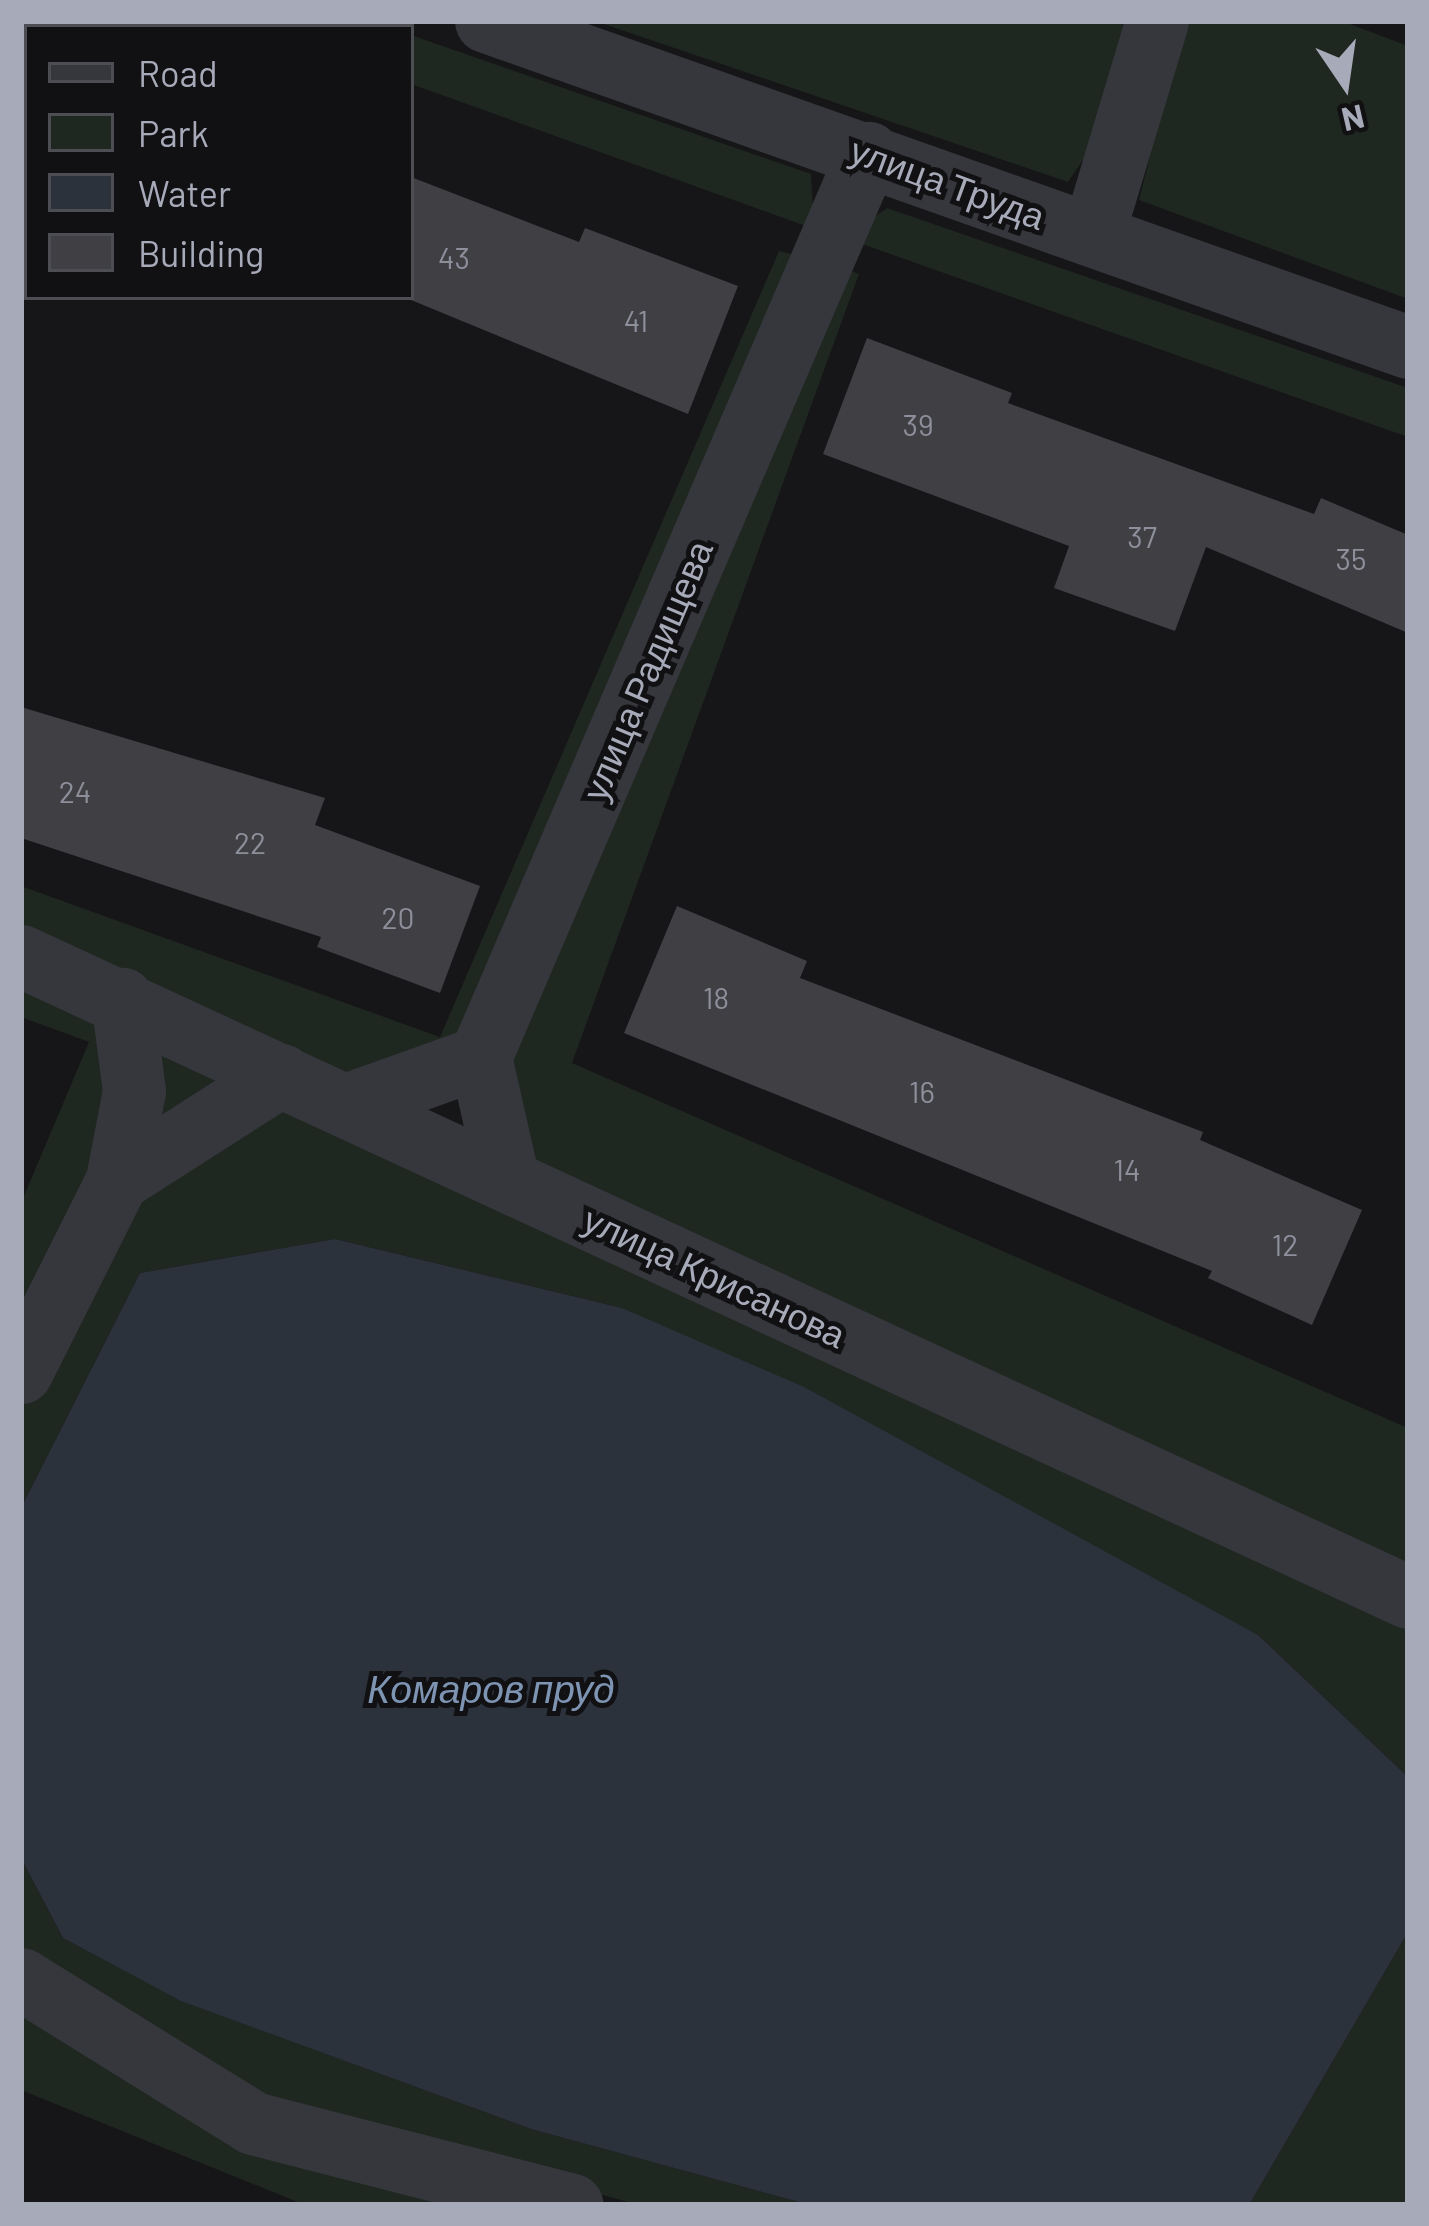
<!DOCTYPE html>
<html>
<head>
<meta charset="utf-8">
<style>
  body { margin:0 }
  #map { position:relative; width:1429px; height:2226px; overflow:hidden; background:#161517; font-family:Barlow,sans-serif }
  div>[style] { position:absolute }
  .green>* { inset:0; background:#1f2721 }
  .water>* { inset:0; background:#2b323b }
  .building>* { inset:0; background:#403f44 }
  .street>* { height:63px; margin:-31.5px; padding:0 31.5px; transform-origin:31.5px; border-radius:31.5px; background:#36373c }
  span { translate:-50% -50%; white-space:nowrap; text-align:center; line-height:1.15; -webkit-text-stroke:10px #111012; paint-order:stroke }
  .number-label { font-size:30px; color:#8d8f9b }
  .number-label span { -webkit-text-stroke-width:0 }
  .street-label { font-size:36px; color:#a7aab8 }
  .water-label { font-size:39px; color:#7e94b3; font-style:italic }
  .frame { position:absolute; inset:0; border:24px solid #a7aab8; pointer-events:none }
  .legend { position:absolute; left:24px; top:24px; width:390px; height:276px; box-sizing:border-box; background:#111012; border:3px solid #4d4e54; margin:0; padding:15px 21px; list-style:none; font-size:36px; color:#a7aab8 }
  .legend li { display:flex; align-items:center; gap:24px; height:60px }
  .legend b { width:60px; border:3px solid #4d4e54 }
  .north { position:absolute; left:1285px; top:24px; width:120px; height:120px; -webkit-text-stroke:9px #111012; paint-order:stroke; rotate:167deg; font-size:33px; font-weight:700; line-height:48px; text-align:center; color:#a7aab8 }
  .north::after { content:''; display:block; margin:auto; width:42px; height:54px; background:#a7aab8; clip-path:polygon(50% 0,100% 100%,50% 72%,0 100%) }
</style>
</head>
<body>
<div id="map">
  <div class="green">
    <i style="clip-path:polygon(595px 21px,1136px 21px,1101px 133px,1068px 182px)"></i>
    <i style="clip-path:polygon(1184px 21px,1342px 21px,1408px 46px,1408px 299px,1139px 200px)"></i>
    <i style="clip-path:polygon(411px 35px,811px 174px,814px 229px,411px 84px)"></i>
    <i style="clip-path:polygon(887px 208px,1408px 388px,1408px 437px,845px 238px)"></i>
    <i style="clip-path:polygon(779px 251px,800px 256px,464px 1044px,345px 1085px,21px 942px,21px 886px,440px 1037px)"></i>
    <i style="clip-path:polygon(834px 265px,859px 274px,572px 1063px,1408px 1428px,1408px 1576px,534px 1168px,502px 1059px)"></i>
    <i style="clip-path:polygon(21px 972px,108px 1013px,122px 1092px,21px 1336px,21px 1203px,89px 1042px,21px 1017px)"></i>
    <i style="clip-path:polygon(149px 1032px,248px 1074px,152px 1131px)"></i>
    <i style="clip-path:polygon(277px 1109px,308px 1110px,1408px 1620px,1408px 1777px,1258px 1635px,622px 1308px,335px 1239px,140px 1273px,21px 1508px,21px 1412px,51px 1340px,138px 1191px)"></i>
    <i style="clip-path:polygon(21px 1858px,63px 1938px,182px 2001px,531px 2129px,810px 2205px,639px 2205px,261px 2102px,21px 1954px)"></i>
    <i style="clip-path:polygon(1408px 1932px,1408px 2205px,1249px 2205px)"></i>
    <i style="clip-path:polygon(21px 1998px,504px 2205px,305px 2205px,21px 2090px)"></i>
  </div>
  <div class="water">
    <i style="clip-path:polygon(335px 1239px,622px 1308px,804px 1387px,1258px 1635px,1408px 1777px,1408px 1932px,1249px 2205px,810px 2205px,531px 2129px,181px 2001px,63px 1938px,21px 1858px,21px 1508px,140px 1273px)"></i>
  </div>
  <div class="building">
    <i style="clip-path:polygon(411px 177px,579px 242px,585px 228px,738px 286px,688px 414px,411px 300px)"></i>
    <i style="clip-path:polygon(867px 338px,1012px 393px,1008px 403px,1314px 514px,1321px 498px,1408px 535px,1408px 633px,1206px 547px,1175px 631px,1054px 588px,1069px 546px,823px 454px)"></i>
    <i style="clip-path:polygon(21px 707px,325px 798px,315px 825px,480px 886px,440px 993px,317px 947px,321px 937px,21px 838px)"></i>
    <i style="clip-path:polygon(677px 906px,807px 961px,800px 978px,1203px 1132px,1200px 1140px,1362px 1210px,1312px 1325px,1208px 1278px,1212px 1271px,624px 1033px)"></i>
  </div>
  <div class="street">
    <i style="left:486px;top:21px;width:978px;rotate:19.47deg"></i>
    <i style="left:1093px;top:234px;width:222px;rotate:-73.3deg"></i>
    <i style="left:21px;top:956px;width:1528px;rotate:24.8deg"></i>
    <i style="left:480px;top:1057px;width:126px;rotate:77.2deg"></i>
    <i style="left:346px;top:1105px;width:142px;rotate:-19.7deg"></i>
    <i style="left:480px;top:1057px;width:984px;rotate:-66.77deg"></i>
    <i style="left:117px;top:1180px;width:91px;rotate:-79.2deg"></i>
    <i style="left:134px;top:1091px;width:93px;rotate:-97.4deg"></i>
    <i style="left:21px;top:1372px;width:215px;rotate:-63.4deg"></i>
    <i style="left:117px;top:1180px;width:195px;rotate:-32.6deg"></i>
    <i style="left:21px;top:1979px;width:273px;rotate:31.8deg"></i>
    <i style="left:253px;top:2123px;width:329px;rotate:14.4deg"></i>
  </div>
  <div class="number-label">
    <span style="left:454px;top:257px">43</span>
    <span style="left:636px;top:320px">41</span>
    <span style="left:918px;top:424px">39</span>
    <span style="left:1142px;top:536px">37</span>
    <span style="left:1351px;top:558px">35</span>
    <span style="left:75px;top:791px">24</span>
    <span style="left:250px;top:842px">22</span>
    <span style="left:398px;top:917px">20</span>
    <span style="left:716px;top:997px">18</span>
    <span style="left:922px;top:1091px">16</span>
    <span style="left:1127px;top:1169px">14</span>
    <span style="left:1285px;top:1244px">12</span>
  </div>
  <div class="street-label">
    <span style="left:948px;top:182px;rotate:20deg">улица Труда</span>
    <span style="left:646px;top:670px;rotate:-67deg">улица Радищева</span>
    <span style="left:715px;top:1276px;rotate:25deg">улица Крисанова</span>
  </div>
  <div class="water-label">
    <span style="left:491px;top:1688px">Комаров пруд</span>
  </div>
  <div class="frame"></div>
  <ul class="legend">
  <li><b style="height:15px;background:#36373c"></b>Road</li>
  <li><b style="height:33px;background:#1f2721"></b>Park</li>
  <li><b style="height:33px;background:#2b323b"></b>Water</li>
  <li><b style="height:33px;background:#403f44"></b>Building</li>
  </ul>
  <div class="north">N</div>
</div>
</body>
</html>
